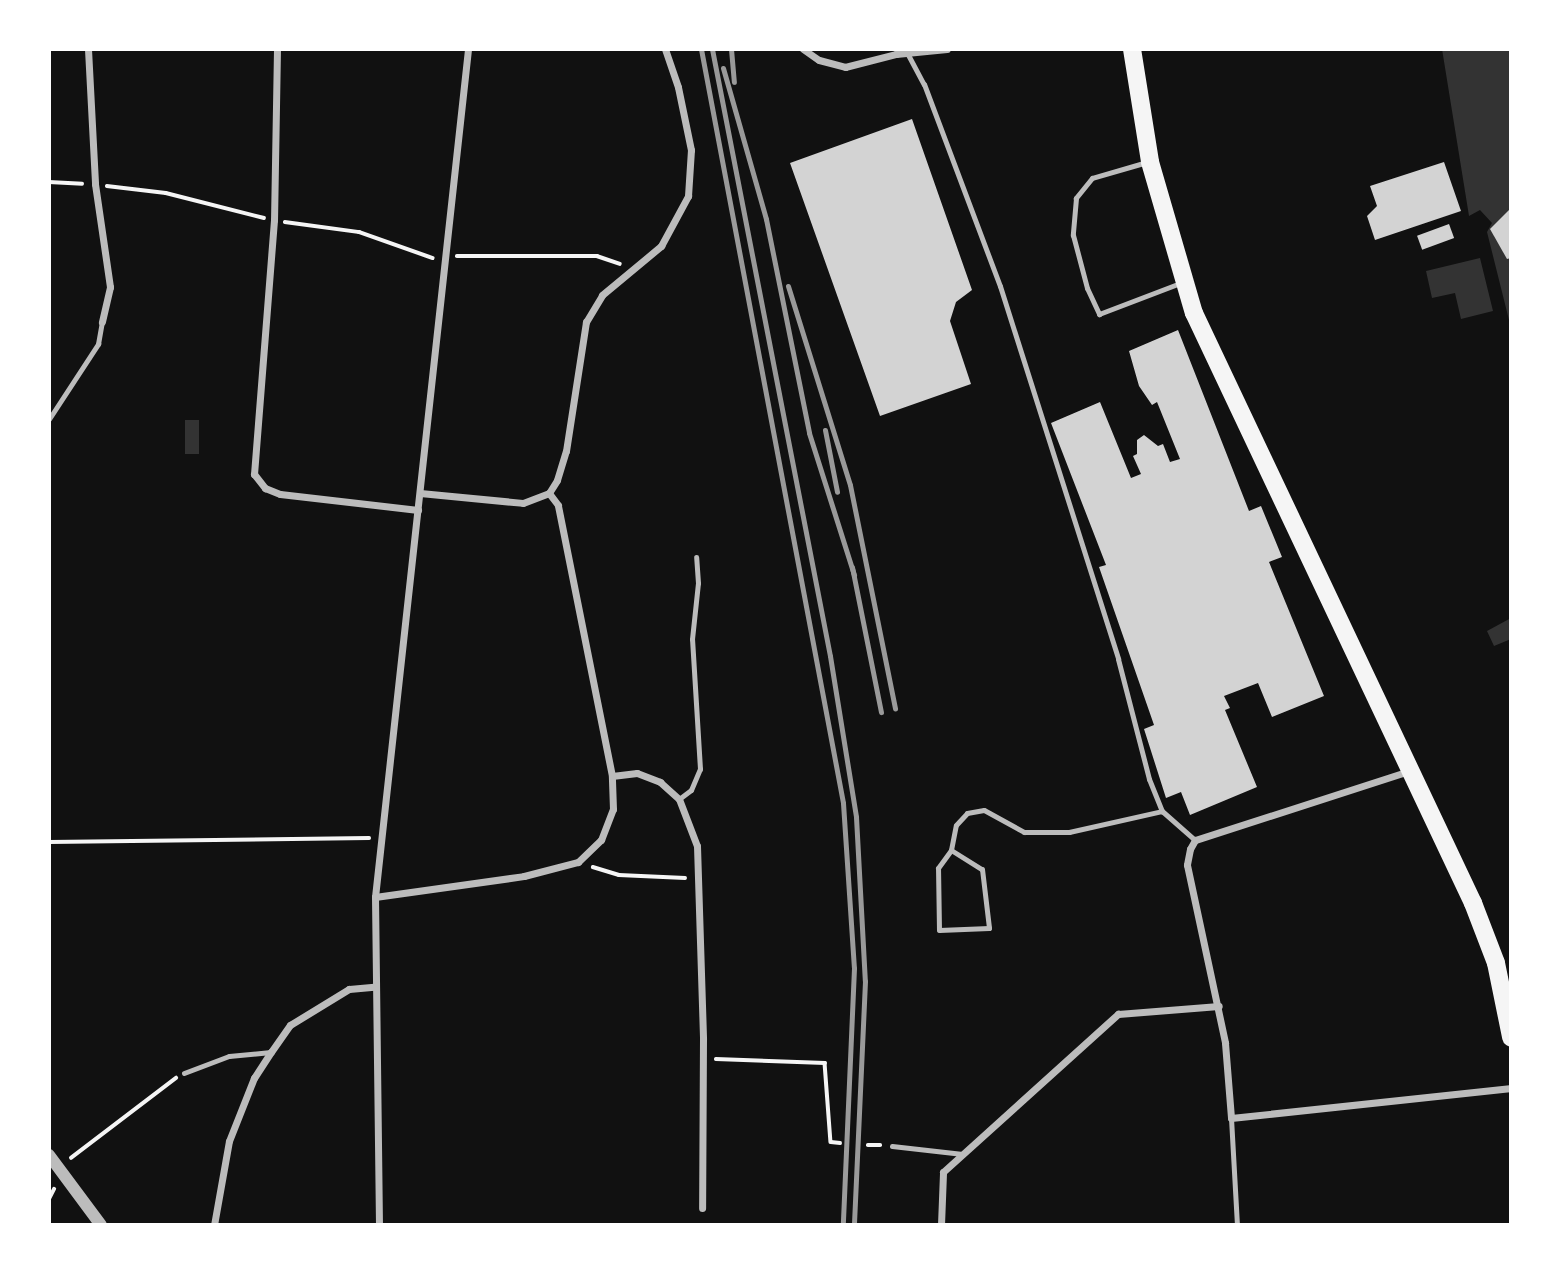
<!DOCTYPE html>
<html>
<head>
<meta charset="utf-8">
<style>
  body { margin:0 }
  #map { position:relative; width:1560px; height:1274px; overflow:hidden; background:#111; font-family:"Archivo Narrow",sans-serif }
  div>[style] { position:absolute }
  .water>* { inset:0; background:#333; transform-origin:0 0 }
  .building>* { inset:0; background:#d3d3d3; transform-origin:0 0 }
  .path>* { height:3.5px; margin:-1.75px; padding:0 1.75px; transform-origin:1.75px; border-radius:1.75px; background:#f5f5f5 }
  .service>* { height:5px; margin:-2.5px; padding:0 2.5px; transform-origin:2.5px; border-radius:2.5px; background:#bcbcbc }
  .minor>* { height:7px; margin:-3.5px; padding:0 3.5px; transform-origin:3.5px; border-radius:3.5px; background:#bcbcbc }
  .tertiary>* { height:12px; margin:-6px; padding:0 6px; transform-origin:6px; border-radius:6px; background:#bcbcbc }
  .primary>* { height:18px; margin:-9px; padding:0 9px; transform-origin:9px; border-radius:9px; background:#f5f5f5 }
  .rail>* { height:5px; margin:-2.5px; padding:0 2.5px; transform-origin:2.5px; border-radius:2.5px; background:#9a9a9a }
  span { translate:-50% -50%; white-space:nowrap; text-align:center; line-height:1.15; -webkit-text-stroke:5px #fff; paint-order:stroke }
  .frame { position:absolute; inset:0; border:51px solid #fff; pointer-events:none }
</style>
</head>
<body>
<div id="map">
  <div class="water">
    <i style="clip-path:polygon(1442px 49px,1511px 49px,1511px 328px,1487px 232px,1492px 223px,1480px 210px,1469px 216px)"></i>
    <i style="clip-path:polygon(1480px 258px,1493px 311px,1461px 319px,1455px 293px,1432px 298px,1426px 271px)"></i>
    <i style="left:185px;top:420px;width:14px;height:34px"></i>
    <i style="clip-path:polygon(1511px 618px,1511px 639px,1494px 646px,1487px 631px)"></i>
  </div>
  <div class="building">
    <i style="clip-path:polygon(912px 119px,972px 290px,956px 302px,950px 321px,971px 384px,880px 416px,790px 163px)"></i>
    <i style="clip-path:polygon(1444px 162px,1461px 211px,1375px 240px,1367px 216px,1377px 206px,1370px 186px)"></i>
    <i style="clip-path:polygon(1511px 208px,1511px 258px,1507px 259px,1490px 229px)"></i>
    <i style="left:1449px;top:224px;width:15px;height:34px;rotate:70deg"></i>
    <i style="clip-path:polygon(1178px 330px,1249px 511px,1261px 506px,1282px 557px,1269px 562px,1324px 696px,1272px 717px,1258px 683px,1224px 696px,1230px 708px,1225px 710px,1257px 787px,1190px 815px,1181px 792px,1166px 798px,1144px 729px,1154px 725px,1099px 567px,1106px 565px,1051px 423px,1100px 402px,1131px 478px,1141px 474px,1133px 456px,1137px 454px,1137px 440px,1144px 435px,1158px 446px,1163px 444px,1170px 462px,1180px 459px,1157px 402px,1152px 405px,1139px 386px,1129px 351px)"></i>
  </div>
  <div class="path">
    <i style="left:49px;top:182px;width:33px;rotate:3deg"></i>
    <i style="left:107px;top:186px;width:59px;rotate:6.8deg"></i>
    <i style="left:166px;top:193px;width:101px;rotate:14.3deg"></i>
    <i style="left:285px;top:222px;width:75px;rotate:7.7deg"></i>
    <i style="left:359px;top:232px;width:78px;rotate:19.4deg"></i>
    <i style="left:457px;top:256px;width:140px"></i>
    <i style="left:597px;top:256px;width:24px;rotate:19deg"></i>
    <i style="left:49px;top:842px;width:320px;rotate:-0.7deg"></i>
    <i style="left:593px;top:867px;width:27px;rotate:17deg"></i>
    <i style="left:619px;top:875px;width:66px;rotate:2.6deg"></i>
    <i style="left:716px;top:1059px;width:109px;rotate:2.1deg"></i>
    <i style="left:825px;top:1063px;width:79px;rotate:85.7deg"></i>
    <i style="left:831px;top:1142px;width:9px;rotate:6deg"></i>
    <i style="left:868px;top:1145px;width:12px"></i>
    <i style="left:71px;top:1158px;width:132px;rotate:-37.3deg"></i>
    <i style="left:49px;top:1199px;width:11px;rotate:-63deg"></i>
  </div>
  <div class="service">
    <i style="left:905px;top:49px;width:40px;rotate:62deg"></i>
    <i style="left:924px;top:84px;width:216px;rotate:69.4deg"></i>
    <i style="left:1000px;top:286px;width:391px;rotate:72.4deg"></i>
    <i style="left:1118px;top:659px;width:124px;rotate:75.5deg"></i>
    <i style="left:1149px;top:779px;width:35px;rotate:68deg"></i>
    <i style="left:1162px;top:811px;width:44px;rotate:41.3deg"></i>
    <i style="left:1147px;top:162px;width:57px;rotate:163.8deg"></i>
    <i style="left:1092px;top:178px;width:26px;rotate:129deg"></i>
    <i style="left:1076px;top:198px;width:37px;rotate:95deg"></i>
    <i style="left:1073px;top:235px;width:55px;rotate:75.2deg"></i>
    <i style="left:1087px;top:288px;width:29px;rotate:65deg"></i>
    <i style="left:1099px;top:314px;width:87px;rotate:-20.9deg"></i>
    <i style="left:49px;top:419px;width:90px;rotate:-56.8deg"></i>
    <i style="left:98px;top:344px;width:22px;rotate:-80deg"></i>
    <i style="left:679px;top:799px;width:15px;rotate:-37deg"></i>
    <i style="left:691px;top:790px;width:23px;rotate:-67deg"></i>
    <i style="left:700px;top:769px;width:130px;rotate:-93.5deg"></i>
    <i style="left:692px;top:639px;width:56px;rotate:-83.9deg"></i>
    <i style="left:698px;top:583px;width:26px;rotate:-94deg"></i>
    <i style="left:951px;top:850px;width:36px;rotate:32deg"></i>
    <i style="left:982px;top:869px;width:59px;rotate:83.2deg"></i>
    <i style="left:989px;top:928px;width:50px;rotate:177.7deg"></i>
    <i style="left:939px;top:930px;width:62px;rotate:-90.9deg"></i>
    <i style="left:938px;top:868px;width:22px;rotate:-54deg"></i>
    <i style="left:951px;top:850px;width:25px;rotate:-79deg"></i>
    <i style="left:956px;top:825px;width:16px;rotate:-47deg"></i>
    <i style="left:967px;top:813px;width:17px;rotate:-10deg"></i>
    <i style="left:984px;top:810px;width:46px;rotate:28.8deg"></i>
    <i style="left:1024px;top:832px;width:45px"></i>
    <i style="left:1069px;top:832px;width:95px;rotate:-12.7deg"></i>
    <i style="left:184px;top:1073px;width:48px;rotate:-20.7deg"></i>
    <i style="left:229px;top:1056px;width:42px;rotate:-5.4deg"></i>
    <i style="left:1231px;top:1118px;width:107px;rotate:86.8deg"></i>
    <i style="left:892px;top:1146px;width:71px;rotate:6.4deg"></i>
  </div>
  <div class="minor">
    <i style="left:88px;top:49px;width:135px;rotate:87deg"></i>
    <i style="left:95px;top:184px;width:104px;rotate:81.7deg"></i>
    <i style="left:110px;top:287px;width:36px;rotate:103deg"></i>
    <i style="left:277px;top:49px;width:171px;rotate:91deg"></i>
    <i style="left:274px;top:220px;width:255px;rotate:94.5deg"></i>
    <i style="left:254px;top:474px;width:18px;rotate:52deg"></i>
    <i style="left:265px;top:488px;width:16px;rotate:22deg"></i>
    <i style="left:280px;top:494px;width:139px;rotate:6.6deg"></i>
    <i style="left:803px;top:49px;width:19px;rotate:35deg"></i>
    <i style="left:819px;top:60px;width:27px;rotate:15deg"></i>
    <i style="left:845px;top:67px;width:53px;rotate:-14.3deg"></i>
    <i style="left:896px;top:54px;width:51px;rotate:-5.6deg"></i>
    <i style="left:420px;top:493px;width:103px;rotate:5.5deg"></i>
    <i style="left:523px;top:503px;width:28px;rotate:-21deg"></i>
    <i style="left:549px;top:493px;width:15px;rotate:-58deg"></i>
    <i style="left:557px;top:480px;width:30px;rotate:-73deg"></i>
    <i style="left:566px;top:451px;width:131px;rotate:-81.2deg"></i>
    <i style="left:586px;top:322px;width:31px;rotate:-59deg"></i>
    <i style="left:602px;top:295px;width:77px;rotate:-39.7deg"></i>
    <i style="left:661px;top:246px;width:57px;rotate:-61.6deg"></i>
    <i style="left:688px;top:196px;width:46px;rotate:-86.3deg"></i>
    <i style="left:691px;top:150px;width:64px;rotate:-101.7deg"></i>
    <i style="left:678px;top:87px;width:40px;rotate:-108.9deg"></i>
    <i style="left:1409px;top:771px;width:225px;rotate:162.1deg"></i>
    <i style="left:1195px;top:840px;width:10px;rotate:119deg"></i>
    <i style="left:1190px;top:849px;width:16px;rotate:101deg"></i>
    <i style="left:1187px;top:865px;width:182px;rotate:77.9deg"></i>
    <i style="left:1225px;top:1043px;width:75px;rotate:85.4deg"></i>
    <i style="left:1231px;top:1118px;width:282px;rotate:-6.1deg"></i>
    <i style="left:612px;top:776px;width:25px;rotate:-7deg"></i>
    <i style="left:637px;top:773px;width:25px;rotate:21deg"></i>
    <i style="left:660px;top:782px;width:25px;rotate:42deg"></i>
    <i style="left:679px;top:799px;width:50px;rotate:69deg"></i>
    <i style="left:697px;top:846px;width:193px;rotate:88.2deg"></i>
    <i style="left:703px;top:1039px;width:169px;rotate:90.3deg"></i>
    <i style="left:375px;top:897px;width:150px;rotate:-8deg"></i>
    <i style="left:524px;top:876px;width:56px;rotate:-14.5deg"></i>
    <i style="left:578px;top:862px;width:32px;rotate:-44deg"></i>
    <i style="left:601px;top:840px;width:33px;rotate:-69deg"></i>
    <i style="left:613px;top:809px;width:33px;rotate:-92deg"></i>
    <i style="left:612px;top:776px;width:276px;rotate:-101.3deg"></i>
    <i style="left:558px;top:505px;width:15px;rotate:-127deg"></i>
    <i style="left:214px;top:1225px;width:85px;rotate:-79.9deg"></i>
    <i style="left:229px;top:1141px;width:68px;rotate:-68.4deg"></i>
    <i style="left:254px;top:1078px;width:31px;rotate:-57deg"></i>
    <i style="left:271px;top:1052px;width:33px;rotate:-55deg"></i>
    <i style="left:290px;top:1025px;width:69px;rotate:-31.4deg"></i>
    <i style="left:349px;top:989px;width:25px;rotate:-5deg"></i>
    <i style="left:379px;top:1225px;width:328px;rotate:-90.7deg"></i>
    <i style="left:375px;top:897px;width:853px;rotate:-83.74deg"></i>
    <i style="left:941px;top:1225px;width:53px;rotate:-87.8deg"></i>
    <i style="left:943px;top:1172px;width:236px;rotate:-42.1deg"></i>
    <i style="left:1118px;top:1014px;width:101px;rotate:-4.5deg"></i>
  </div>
  <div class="tertiary">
    <i style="left:49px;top:1155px;width:87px;rotate:53.4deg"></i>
  </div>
  <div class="primary">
    <i style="left:1132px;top:49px;width:114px;rotate:80.9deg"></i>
    <i style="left:1150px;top:162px;width:157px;rotate:73.8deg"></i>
    <i style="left:1194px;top:313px;width:653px;rotate:64.69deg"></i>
    <i style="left:1473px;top:903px;width:64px;rotate:69deg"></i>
    <i style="left:1496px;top:963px;width:76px;rotate:78.5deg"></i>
  </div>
  <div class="rail">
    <i style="left:701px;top:49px;width:767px;rotate:79.33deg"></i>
    <i style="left:843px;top:803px;width:165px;rotate:86.2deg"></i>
    <i style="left:854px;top:968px;width:257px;rotate:92.5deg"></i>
    <i style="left:712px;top:49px;width:618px;rotate:79deg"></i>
    <i style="left:830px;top:656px;width:163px;rotate:80.8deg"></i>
    <i style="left:856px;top:817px;width:164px;rotate:86.9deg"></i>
    <i style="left:865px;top:981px;width:244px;rotate:92.6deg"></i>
    <i style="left:731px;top:49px;width:33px;rotate:85deg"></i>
    <i style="left:723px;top:68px;width:157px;rotate:74.1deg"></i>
    <i style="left:766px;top:219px;width:218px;rotate:78.6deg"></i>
    <i style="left:809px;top:433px;width:149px;rotate:72.4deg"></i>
    <i style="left:788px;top:286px;width:208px;rotate:72.7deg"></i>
    <i style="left:850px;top:485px;width:228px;rotate:78.6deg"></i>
    <i style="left:825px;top:430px;width:63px;rotate:79deg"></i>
    <i style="left:852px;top:567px;width:148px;rotate:78.7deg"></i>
  </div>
  <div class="frame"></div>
</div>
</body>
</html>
